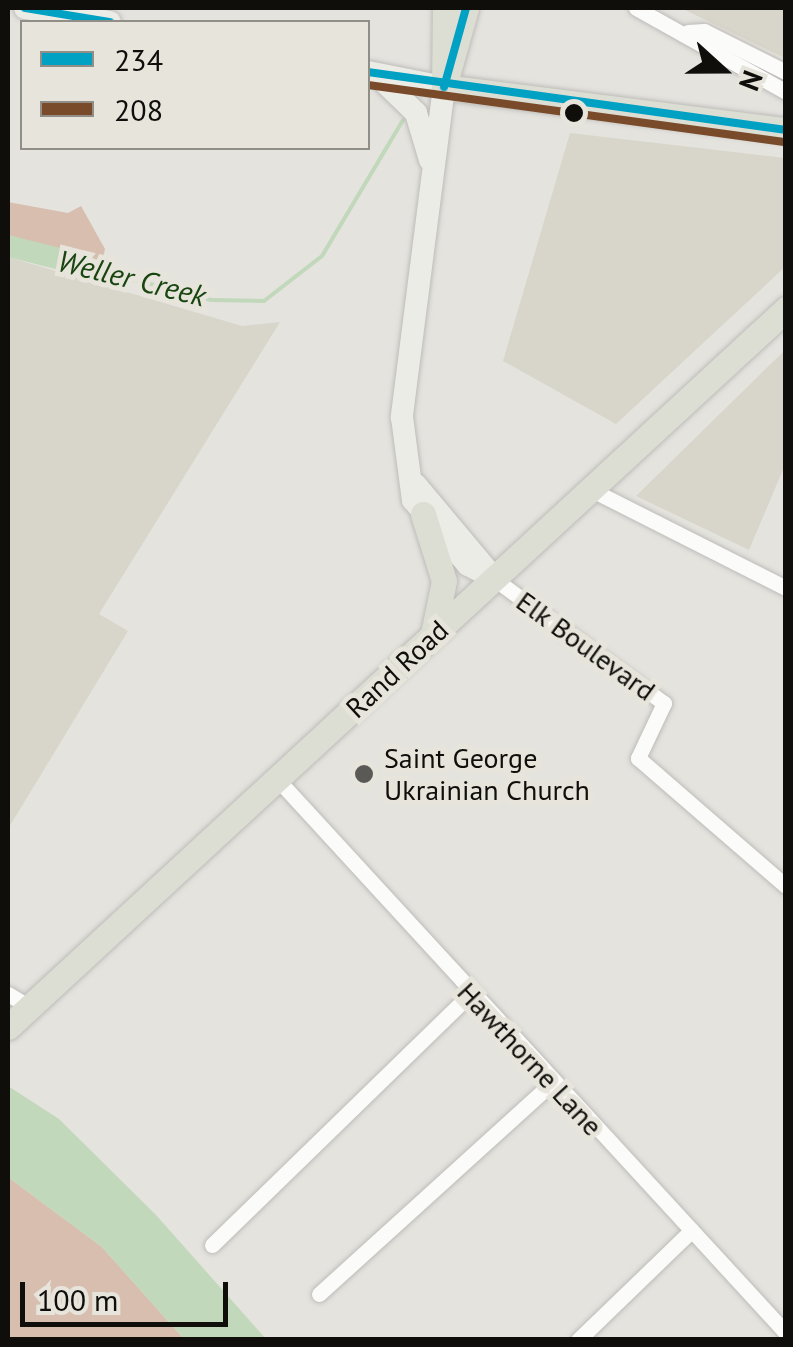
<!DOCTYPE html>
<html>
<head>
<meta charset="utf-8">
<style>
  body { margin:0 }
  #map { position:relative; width:793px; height:1347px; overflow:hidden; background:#e4e3de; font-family:"PT Sans",sans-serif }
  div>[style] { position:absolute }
  .built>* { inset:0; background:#d8d6ca }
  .forest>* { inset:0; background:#d8beaf }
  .water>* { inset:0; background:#c1d8bb }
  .stream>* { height:4px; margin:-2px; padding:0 2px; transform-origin:2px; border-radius:2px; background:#c1d8bb }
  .roads { filter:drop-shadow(0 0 2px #bebcb9) drop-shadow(0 0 2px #bebcb9) }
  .street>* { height:15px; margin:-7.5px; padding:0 7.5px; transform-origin:7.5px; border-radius:7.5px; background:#fbfbfa }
  .secondary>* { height:22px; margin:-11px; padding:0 11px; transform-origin:11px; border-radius:11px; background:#ecece6 }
  .primary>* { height:25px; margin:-12.5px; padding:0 12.5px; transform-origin:12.5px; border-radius:12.5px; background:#dcded3 }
  .bus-1>* { height:8px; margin:-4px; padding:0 4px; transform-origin:4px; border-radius:4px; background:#01a1c4 }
  .bus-2>* { height:8px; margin:-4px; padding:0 4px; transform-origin:4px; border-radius:4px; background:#7a4b2a }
  .dots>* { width:28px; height:28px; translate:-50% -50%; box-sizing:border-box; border:5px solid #e7e4db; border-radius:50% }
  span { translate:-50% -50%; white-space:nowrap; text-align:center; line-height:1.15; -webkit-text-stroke:10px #e7e4db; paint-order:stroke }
  .street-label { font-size:28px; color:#0f0e0b }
  .poi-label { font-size:28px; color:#0f0e0b }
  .left { translate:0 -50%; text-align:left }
  .water-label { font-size:30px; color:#184510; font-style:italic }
  .frame { position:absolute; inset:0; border:10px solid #0f0e0b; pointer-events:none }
  .legend { position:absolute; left:20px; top:20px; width:350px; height:130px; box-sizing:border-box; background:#e7e4db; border:2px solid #918e88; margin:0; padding:12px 18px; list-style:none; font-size:30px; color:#0f0e0b }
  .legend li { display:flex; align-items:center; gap:20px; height:50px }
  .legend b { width:50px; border:2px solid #918e88 }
  .north { position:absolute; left:673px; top:20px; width:100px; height:100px; -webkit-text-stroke:8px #e7e4db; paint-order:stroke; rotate:111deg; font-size:28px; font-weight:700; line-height:40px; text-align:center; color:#0f0e0b }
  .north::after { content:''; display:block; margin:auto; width:35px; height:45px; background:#0f0e0b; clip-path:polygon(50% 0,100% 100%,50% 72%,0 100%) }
  .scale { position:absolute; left:20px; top:1282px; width:208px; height:45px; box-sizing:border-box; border:5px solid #0f0e0b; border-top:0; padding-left:12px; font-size:30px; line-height:35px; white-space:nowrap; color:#0f0e0b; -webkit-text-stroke:8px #e7e4db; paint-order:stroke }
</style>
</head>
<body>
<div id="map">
  <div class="built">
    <i style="clip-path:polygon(681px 8px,785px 8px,785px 58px)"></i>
    <i style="clip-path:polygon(570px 133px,785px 158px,785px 267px,616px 424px,503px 361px)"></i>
    <i style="clip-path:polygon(8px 257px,242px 326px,280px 322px,99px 614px,128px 631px,8px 829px)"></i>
    <i style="clip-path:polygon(785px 350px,785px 465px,749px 550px,636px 496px)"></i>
  </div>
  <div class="forest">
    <i style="clip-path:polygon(8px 202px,68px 213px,81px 206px,105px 249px,102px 262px,8px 235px)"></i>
    <i style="clip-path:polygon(8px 1177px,102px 1247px,184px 1339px,8px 1339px)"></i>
  </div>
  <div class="water">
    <i style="clip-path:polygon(8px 235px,81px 253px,102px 262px,101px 271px,95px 279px,8px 257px)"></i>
    <i style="clip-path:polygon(8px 1086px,59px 1119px,156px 1215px,266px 1339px,184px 1339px,102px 1247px,8px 1177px)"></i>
  </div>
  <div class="stream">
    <i style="left:97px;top:270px;width:118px;rotate:14.7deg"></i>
    <i style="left:211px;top:300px;width:53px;rotate:1.1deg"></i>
    <i style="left:264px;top:301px;width:73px;rotate:-37.8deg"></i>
    <i style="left:322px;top:256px;width:158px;rotate:-59.2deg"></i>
  </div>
  <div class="roads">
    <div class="street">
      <i style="left:636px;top:8px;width:172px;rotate:29.2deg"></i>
      <i style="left:688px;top:32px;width:16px;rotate:-4deg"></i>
      <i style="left:704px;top:31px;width:92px;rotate:26.6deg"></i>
      <i style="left:588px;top:488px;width:222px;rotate:26.8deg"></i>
      <i style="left:493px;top:578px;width:212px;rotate:36.2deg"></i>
      <i style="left:664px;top:703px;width:61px;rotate:115.3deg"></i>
      <i style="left:638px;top:758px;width:196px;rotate:40.9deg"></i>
      <i style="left:279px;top:781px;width:750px;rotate:47.43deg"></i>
      <i style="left:8px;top:994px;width:23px;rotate:31deg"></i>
      <i style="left:212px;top:1245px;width:359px;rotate:-44.2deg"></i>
      <i style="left:319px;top:1294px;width:314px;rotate:-42.2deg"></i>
      <i style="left:578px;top:1340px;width:158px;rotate:-44deg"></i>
    </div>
    <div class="secondary">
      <i style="left:25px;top:8px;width:86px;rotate:9.4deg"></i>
      <i style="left:368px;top:72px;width:77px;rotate:11.2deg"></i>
      <i style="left:444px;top:87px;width:333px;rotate:97.3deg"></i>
      <i style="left:402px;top:417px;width:84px;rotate:82.5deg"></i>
      <i style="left:413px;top:500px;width:85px;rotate:49.8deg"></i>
      <i style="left:468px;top:565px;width:28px;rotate:27deg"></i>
      <i style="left:378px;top:76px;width:53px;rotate:44.2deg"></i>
      <i style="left:416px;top:113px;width:49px;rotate:73.4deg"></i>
      <i style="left:416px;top:485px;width:120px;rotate:50.1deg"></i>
    </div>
    <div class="primary">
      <i style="left:444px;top:87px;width:345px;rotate:7.2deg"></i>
      <i style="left:444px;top:87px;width:82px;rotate:-74.4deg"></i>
      <i style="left:444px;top:87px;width:79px;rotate:-89.3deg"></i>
      <i style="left:423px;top:514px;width:70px;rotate:72.6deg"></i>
      <i style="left:444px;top:581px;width:54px;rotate:101.7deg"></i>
      <i style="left:8px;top:1027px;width:1059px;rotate:-42.7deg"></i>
    </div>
  </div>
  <div class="bus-1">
    <i style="left:25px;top:8px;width:86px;rotate:9.4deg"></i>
    <i style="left:368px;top:72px;width:422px;rotate:7.9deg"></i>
    <i style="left:444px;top:87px;width:82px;rotate:-74.4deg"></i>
  </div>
  <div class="bus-2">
    <i style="left:368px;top:85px;width:420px;rotate:7.8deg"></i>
  </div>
  <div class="dots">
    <i style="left:574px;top:113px;background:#0f0e0b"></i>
    <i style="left:364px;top:774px;background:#5a5955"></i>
  </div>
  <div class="street-label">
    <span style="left:586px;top:646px;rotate:36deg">Elk Boulevard</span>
    <span style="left:397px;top:669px;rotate:-43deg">Rand Road</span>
    <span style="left:530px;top:1059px;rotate:47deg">Hawthorne Lane</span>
  </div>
  <div class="poi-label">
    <span class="left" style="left:384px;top:774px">Saint George<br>Ukrainian Church</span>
  </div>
  <div class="water-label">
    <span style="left:132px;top:278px;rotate:14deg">Weller Creek</span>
  </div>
  <div class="frame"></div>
  <ul class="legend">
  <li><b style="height:12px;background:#01a1c4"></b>234</li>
  <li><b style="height:12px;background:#7a4b2a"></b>208</li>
  </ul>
  <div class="north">N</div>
  <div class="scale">100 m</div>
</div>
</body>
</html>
